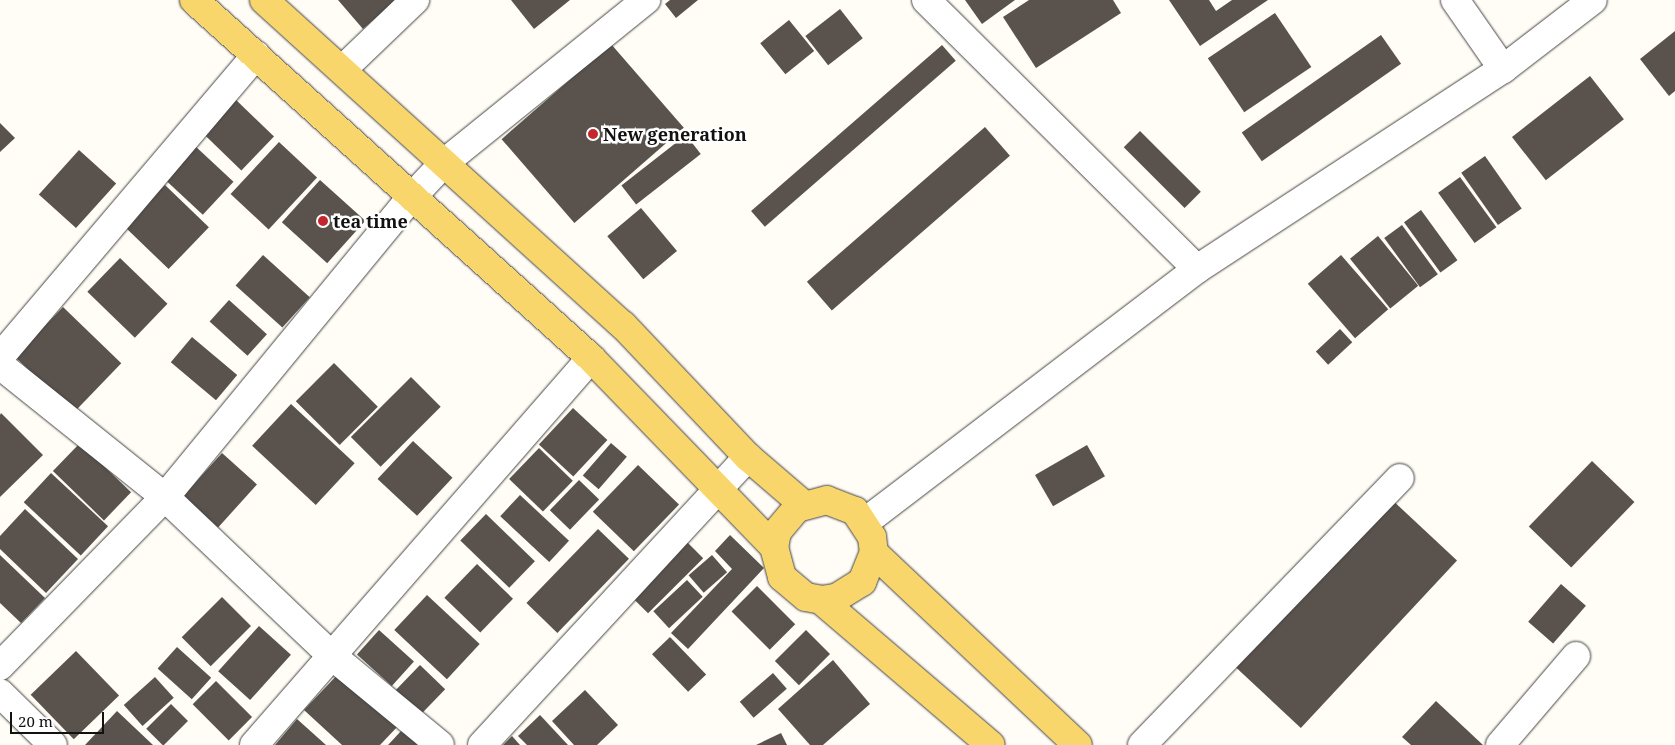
<!DOCTYPE html>
<html>
<head>
<meta charset="utf-8">
<style>
  body { margin:0 }
  #map { position:relative; width:1675px; height:745px; overflow:hidden; background:#fffdf5; font-family:"Noto Serif",serif }
  div>[style] { position:absolute }
  .building>* { inset:0; background:#5a524d; transform-origin:0 0 }
  .roads { filter:drop-shadow(0 0 1px #444) drop-shadow(0 0 1px #444) }
  .minor>* { height:28px; margin:-14px; padding:0 14px; transform-origin:14px; border-radius:14px; background:#fff }
  .major>* { height:28px; margin:-14px; padding:0 14px; transform-origin:14px; border-radius:14px; background:#f9d66b }
  .dots>* { width:14px; height:14px; translate:-50% -50%; box-sizing:border-box; border:2px solid #fff; border-radius:50% }
  span { translate:-50% -50%; white-space:nowrap; text-align:center; line-height:1.15; -webkit-text-stroke:5px #fff; paint-order:stroke }
  .poi-label { font-size:18px; color:#111; font-weight:700 }
  .left { translate:0 -50%; text-align:left }
  .scale { position:absolute; left:10px; top:712px; width:94px; height:22px; box-sizing:border-box; border:2px solid #111; border-top:0; padding-left:6px; font-size:15px; line-height:18px; white-space:nowrap; color:#111; -webkit-text-stroke:4px #fff; paint-order:stroke }
</style>
</head>
<body>
<div id="map">
  <div class="building">
    <i style="clip-path:polygon(338px 0,396px 0,363px 29px)"></i>
    <i style="clip-path:polygon(511px 0,570px 0,534px 29px)"></i>
    <i style="clip-path:polygon(670px 0,698px 0,676px 18px,665px 4px)"></i>
    <i style="clip-path:polygon(965px 0,1015px 0,982px 24px)"></i>
    <i style="clip-path:polygon(1029px 0,1113px 0,1121px 13px,1036px 68px,1003px 17px)"></i>
    <i style="clip-path:polygon(1169px 0,1209px 0,1216px 11px,1232px 0,1268px 0,1200px 46px)"></i>
    <i style="left:840px;top:9px;width:37px;height:44px;rotate:52deg"></i>
    <i style="left:1275px;top:13px;width:65px;height:81px;rotate:56deg"></i>
    <i style="left:789px;top:20px;width:40px;height:37px;rotate:51deg"></i>
    <i style="clip-path:polygon(1675px 31px,1675px 91px,1669px 96px,1640px 59px)"></i>
    <i style="left:1381px;top:35px;width:35px;height:170px;rotate:55deg"></i>
    <i style="left:611px;top:44px;width:111px;height:145px;rotate:49deg"></i>
    <i style="left:942px;top:45px;width:21px;height:253px;rotate:49deg"></i>
    <i style="left:1590px;top:76px;width:55px;height:99px;rotate:52deg"></i>
    <i style="left:233px;top:97px;width:57px;height:47px;rotate:44deg"></i>
    <i style="clip-path:polygon(0 123px,15px 138px,0 152px)"></i>
    <i style="left:985px;top:127px;width:38px;height:236px;rotate:49deg"></i>
    <i style="left:1140px;top:131px;width:86px;height:23px;rotate:45deg"></i>
    <i style="left:686px;top:135px;width:24px;height:82px;rotate:52deg"></i>
    <i style="left:279px;top:142px;width:52px;height:71px;rotate:43deg"></i>
    <i style="left:194px;top:145px;width:54px;height:45px;rotate:43deg"></i>
    <i style="left:79px;top:150px;width:50px;height:60px;rotate:42deg"></i>
    <i style="left:1485px;top:156px;width:64px;height:29px;rotate:55deg"></i>
    <i style="left:1460px;top:177px;width:62px;height:27px;rotate:54deg"></i>
    <i style="left:320px;top:180px;width:61px;height:57px;rotate:42deg"></i>
    <i style="left:165px;top:185px;width:61px;height:58px;rotate:44deg"></i>
    <i style="left:641px;top:208px;width:56px;height:44px;rotate:50deg"></i>
    <i style="left:1421px;top:210px;width:62px;height:21px;rotate:54deg"></i>
    <i style="left:1402px;top:225px;width:61px;height:22px;rotate:54deg"></i>
    <i style="left:1378px;top:236px;width:64px;height:36px;rotate:51deg"></i>
    <i style="left:263px;top:255px;width:63px;height:41px;rotate:42deg"></i>
    <i style="left:1341px;top:255px;width:72px;height:44px;rotate:49deg"></i>
    <i style="left:120px;top:258px;width:66px;height:47px;rotate:44deg"></i>
    <i style="left:229px;top:300px;width:51px;height:29px;rotate:42deg"></i>
    <i style="left:63px;top:307px;width:81px;height:69px;rotate:44deg"></i>
    <i style="left:1340px;top:329px;width:18px;height:33px;rotate:47deg"></i>
    <i style="left:192px;top:337px;width:59px;height:33px;rotate:40deg"></i>
    <i style="left:334px;top:363px;width:62px;height:54px;rotate:45deg"></i>
    <i style="left:411px;top:377px;width:42px;height:85px;rotate:45deg"></i>
    <i style="left:291px;top:404px;width:87px;height:57px;rotate:43deg"></i>
    <i style="left:573px;top:408px;width:47px;height:50px;rotate:43deg"></i>
    <i style="clip-path:polygon(1px 413px,43px 455px,0 497px,0 415px)"></i>
    <i style="left:413px;top:441px;width:54px;height:52px;rotate:43deg"></i>
    <i style="left:80px;top:443px;width:71px;height:39px;rotate:44deg"></i>
    <i style="left:611px;top:443px;width:21px;height:43px;rotate:41deg"></i>
    <i style="left:1087px;top:445px;width:36px;height:60px;rotate:60deg"></i>
    <i style="left:539px;top:448px;width:47px;height:43px;rotate:44deg"></i>
    <i style="left:222px;top:453px;width:47px;height:58px;rotate:42deg"></i>
    <i style="left:1592px;top:461px;width:59px;height:91px;rotate:44deg"></i>
    <i style="left:638px;top:465px;width:57px;height:65px;rotate:44deg"></i>
    <i style="left:51px;top:473px;width:78px;height:40px;rotate:43deg"></i>
    <i style="left:579px;top:480px;width:28px;height:42px;rotate:44deg"></i>
    <i style="left:520px;top:495px;width:67px;height:29px;rotate:43deg"></i>
    <i style="left:1389px;top:497px;width:93px;height:229px;rotate:43deg"></i>
    <i style="clip-path:polygon(25px 509px,78px 559px,46px 593px,0 549px,0 536px)"></i>
    <i style="left:486px;top:514px;width:68px;height:37px;rotate:44deg"></i>
    <i style="left:598px;top:529px;width:43px;height:103px;rotate:44deg"></i>
    <i style="clip-path:polygon(730px 535px,764px 568px,688px 649px,671px 633px,732px 569px,715px 551px)"></i>
    <i style="left:682px;top:537px;width:30px;height:78px;rotate:45deg"></i>
    <i style="clip-path:polygon(0 555px,45px 598px,21px 623px,0 603px)"></i>
    <i style="left:712px;top:555px;width:23px;height:31px;rotate:49deg"></i>
    <i style="left:477px;top:564px;width:50px;height:47px;rotate:44deg"></i>
    <i style="left:687px;top:580px;width:23px;height:46px;rotate:47deg"></i>
    <i style="left:1561px;top:584px;width:33px;height:50px;rotate:41deg"></i>
    <i style="left:757px;top:586px;width:54px;height:36px;rotate:45deg"></i>
    <i style="left:427px;top:595px;width:72px;height:48px;rotate:43deg"></i>
    <i style="left:222px;top:597px;width:41px;height:57px;rotate:45deg"></i>
    <i style="left:259px;top:626px;width:43px;height:61px;rotate:42deg"></i>
    <i style="left:379px;top:630px;width:47px;height:33px;rotate:42deg"></i>
    <i style="left:806px;top:630px;width:34px;height:44px;rotate:45deg"></i>
    <i style="left:670px;top:637px;width:52px;height:25px;rotate:46deg"></i>
    <i style="left:177px;top:647px;width:46px;height:29px;rotate:42deg"></i>
    <i style="left:76px;top:651px;width:62px;height:63px;rotate:46deg"></i>
    <i style="clip-path:polygon(833px 660px,870px 704px,823px 745px,810px 745px,778px 709px)"></i>
    <i style="left:420px;top:665px;width:35px;height:40px;rotate:44deg"></i>
    <i style="clip-path:polygon(341px 671px,399px 725px,380px 745px,342px 745px,304px 710px)"></i>
    <i style="left:773px;top:673px;width:21px;height:44px;rotate:49deg"></i>
    <i style="left:155px;top:677px;width:28px;height:42px;rotate:48deg"></i>
    <i style="left:216px;top:681px;width:51px;height:33px;rotate:45deg"></i>
    <i style="clip-path:polygon(585px 690px,618px 725px,597px 745px,574px 745px,552px 721px)"></i>
    <i style="clip-path:polygon(1436px 701px,1483px 745px,1411px 745px,1402px 737px)"></i>
    <i style="left:171px;top:704px;width:24px;height:35px;rotate:45deg"></i>
    <i style="clip-path:polygon(117px 711px,153px 745px,85px 745px)"></i>
    <i style="clip-path:polygon(540px 715px,568px 745px,527px 745px,518px 736px)"></i>
    <i style="clip-path:polygon(297px 719px,326px 745px,275px 745px)"></i>
    <i style="clip-path:polygon(402px 730px,418px 745px,388px 745px)"></i>
    <i style="clip-path:polygon(781px 733px,787px 745px,756px 745px)"></i>
    <i style="clip-path:polygon(512px 736px,520px 745px,503px 745px)"></i>
  </div>
  <div class="roads">
    <div class="minor">
      <i style="left:926px;top:0;width:382px;rotate:44.8deg"></i>
      <i style="left:1455px;top:0;width:84px;rotate:55.2deg"></i>
      <i style="left:343px;top:69px;width:100px;rotate:-43.8deg"></i>
      <i style="left:0;top:357px;width:396px;rotate:-49.7deg"></i>
      <i style="left:0;top:365px;width:211px;rotate:38.7deg"></i>
      <i style="left:165px;top:497px;width:229px;rotate:43.6deg"></i>
      <i style="left:331px;top:655px;width:141px;rotate:39.5deg"></i>
      <i style="left:865px;top:522px;width:417px;rotate:-37.3deg"></i>
      <i style="left:1197px;top:269px;width:366px;rotate:-33.2deg"></i>
      <i style="left:1503px;top:69px;width:113px;rotate:-37.5deg"></i>
      <i style="left:0;top:666px;width:236px;rotate:-45.7deg"></i>
      <i style="left:165px;top:497px;width:387px;rotate:-50.6deg"></i>
      <i style="left:411px;top:198px;width:48px;rotate:-46.7deg"></i>
      <i style="left:444px;top:163px;width:260px;rotate:-38.9deg"></i>
      <i style="left:0;top:693px;width:74px;rotate:44.5deg"></i>
      <i style="left:254px;top:745px;width:513px;rotate:-48.95deg"></i>
      <i style="left:482px;top:745px;width:392px;rotate:-47.3deg"></i>
      <i style="left:1142px;top:745px;width:371px;rotate:-46deg"></i>
      <i style="left:1500px;top:745px;width:117px;rotate:-49.5deg"></i>
    </div>
    <div class="major">
      <i style="left:194px;top:0;width:535px;rotate:42.04deg"></i>
      <i style="left:591px;top:358px;width:263px;rotate:45.9deg"></i>
      <i style="left:264px;top:0;width:484px;rotate:42.2deg"></i>
      <i style="left:623px;top:325px;width:182px;rotate:46.6deg"></i>
      <i style="left:748px;top:457px;width:74px;rotate:40.6deg"></i>
      <i style="left:874px;top:553px;width:280px;rotate:43.3deg"></i>
      <i style="left:821px;top:600px;width:15px;rotate:-8deg"></i>
      <i style="left:836px;top:598px;width:31px;rotate:-32deg"></i>
      <i style="left:862px;top:582px;width:31px;rotate:-68deg"></i>
      <i style="left:874px;top:553px;width:16px;rotate:-97deg"></i>
      <i style="left:872px;top:537px;width:31px;rotate:-123deg"></i>
      <i style="left:855px;top:511px;width:30px;rotate:-159deg"></i>
      <i style="left:827px;top:500px;width:31px;rotate:165deg"></i>
      <i style="left:797px;top:508px;width:31px;rotate:130deg"></i>
      <i style="left:777px;top:532px;width:15px;rotate:101deg"></i>
      <i style="left:774px;top:547px;width:31px;rotate:75deg"></i>
      <i style="left:782px;top:577px;width:31px;rotate:40deg"></i>
      <i style="left:806px;top:597px;width:15px;rotate:11deg"></i>
      <i style="left:821px;top:600px;width:223px;rotate:40.5deg"></i>
    </div>
  </div>
  <div class="dots">
    <i style="left:593px;top:134px;background:#c4262e"></i>
    <i style="left:323px;top:221px;background:#c4262e"></i>
  </div>
  <div class="poi-label">
    <span class="left" style="left:603px;top:134px">New generation</span>
    <span class="left" style="left:333px;top:221px">tea time</span>
  </div>
  <div class="scale">20 m</div>
</div>
</body>
</html>
